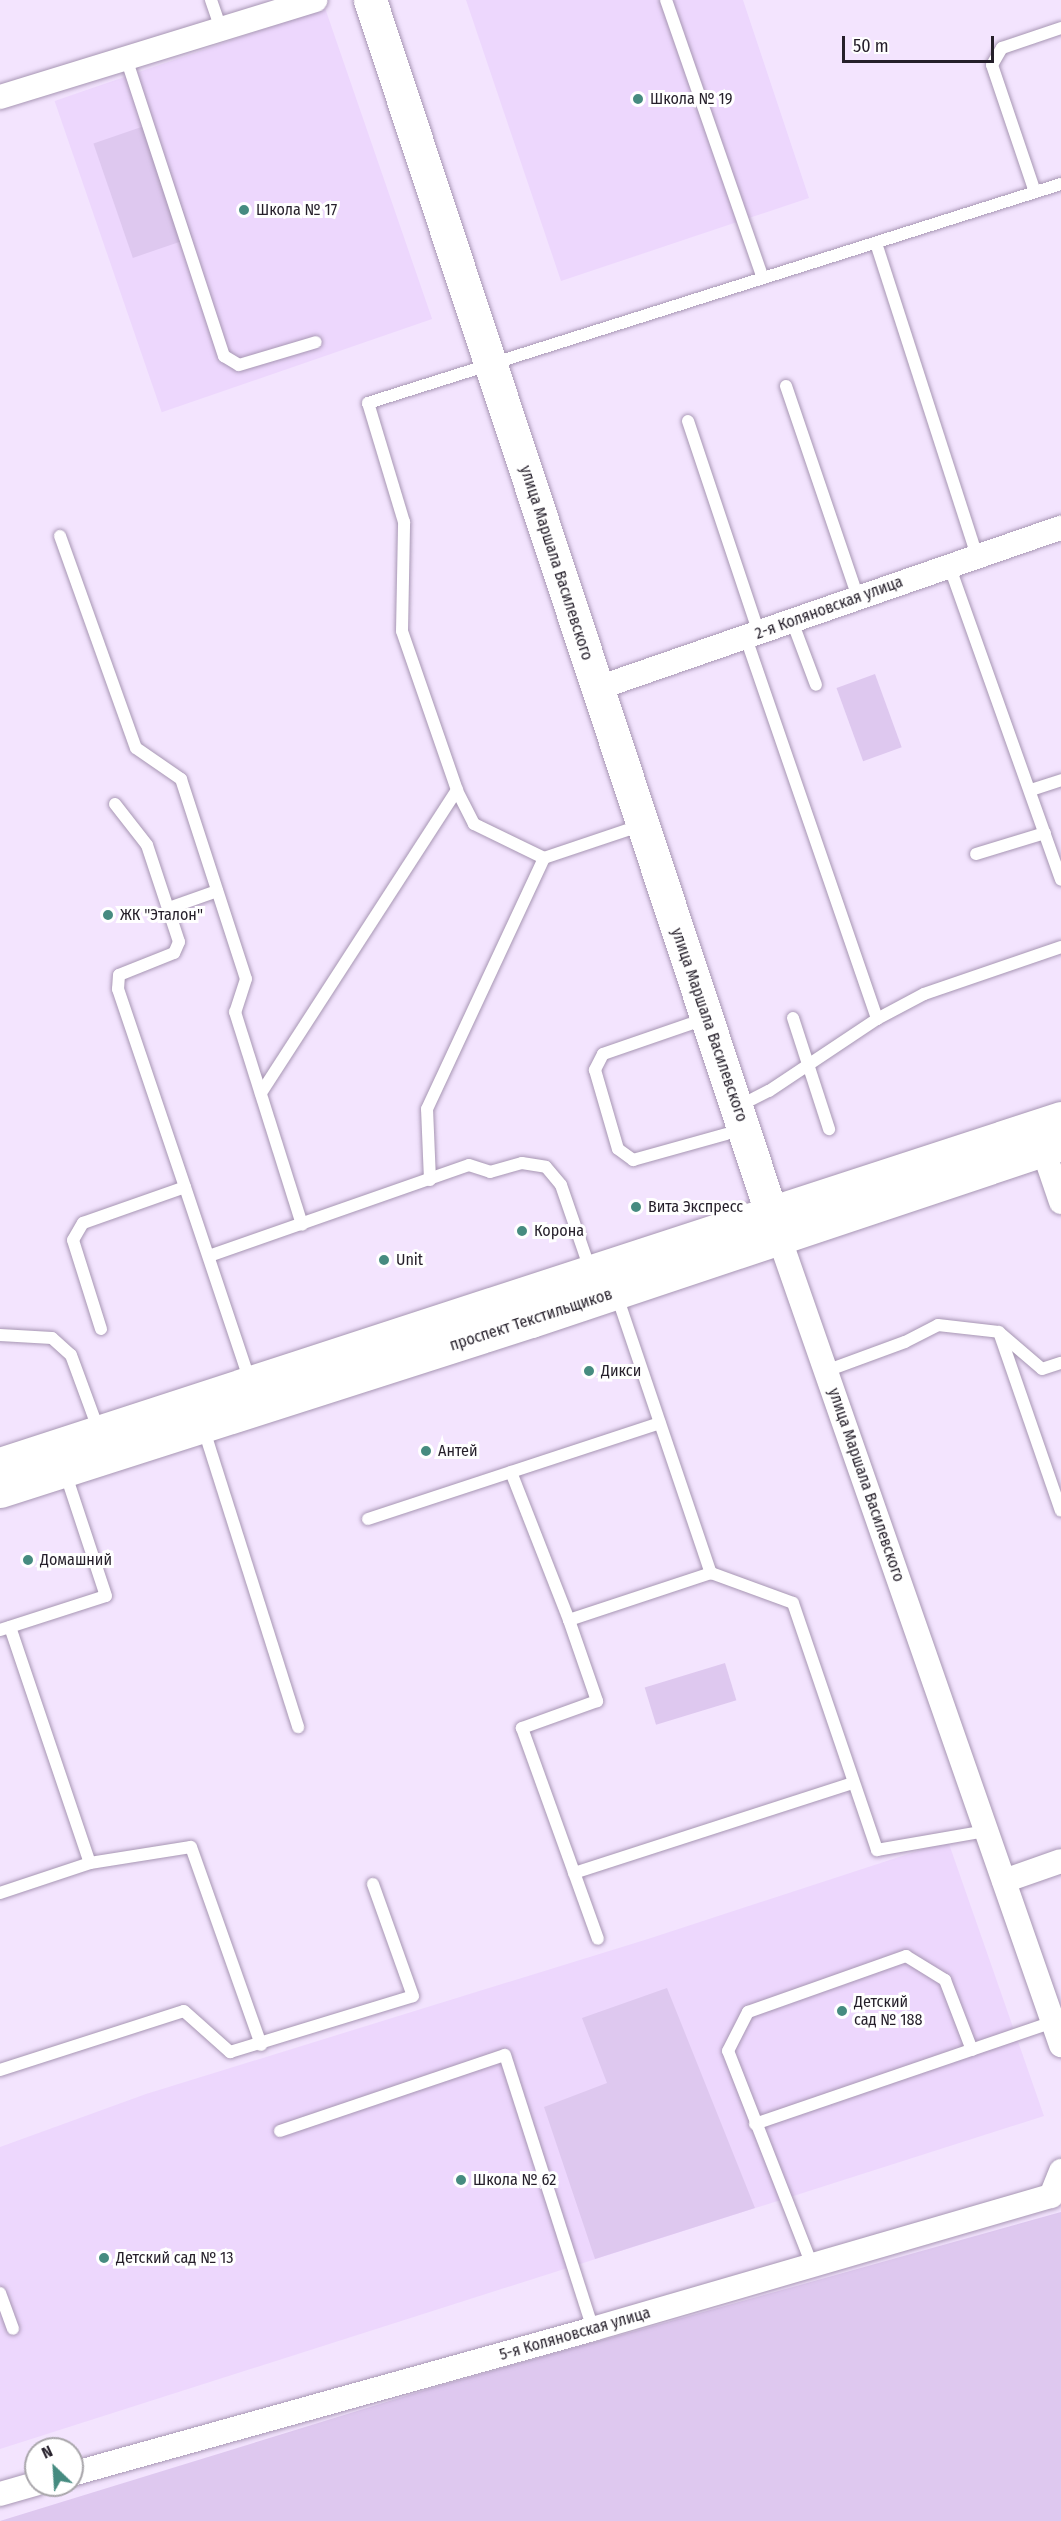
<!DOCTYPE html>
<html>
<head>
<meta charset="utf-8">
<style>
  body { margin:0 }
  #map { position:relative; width:1061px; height:2521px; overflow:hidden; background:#f3e4fe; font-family:"Fira Sans Condensed",sans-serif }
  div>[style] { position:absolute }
  .built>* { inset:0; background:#edd7fd; transform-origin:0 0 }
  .green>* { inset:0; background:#dec8ef; transform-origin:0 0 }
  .roads { filter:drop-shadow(0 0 2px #a796b3) drop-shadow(0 0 2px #a796b3) }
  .lane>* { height:12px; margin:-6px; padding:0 6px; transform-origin:6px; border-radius:6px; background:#fff }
  .street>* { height:24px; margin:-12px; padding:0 12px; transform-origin:12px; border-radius:12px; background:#fff }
  .secondary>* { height:33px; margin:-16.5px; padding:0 16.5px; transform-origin:16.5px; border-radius:16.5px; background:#fff }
  .dots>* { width:16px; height:16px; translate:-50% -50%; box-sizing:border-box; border:3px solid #fff; border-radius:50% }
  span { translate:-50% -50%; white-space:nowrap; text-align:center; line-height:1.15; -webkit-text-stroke:6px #fff; paint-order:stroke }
  .poi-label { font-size:16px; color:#251f2a }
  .left { translate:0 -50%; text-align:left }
  .street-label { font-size:16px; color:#251f2a }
  .north { position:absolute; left:24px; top:2437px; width:60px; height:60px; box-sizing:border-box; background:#fff; border:2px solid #a8a5aa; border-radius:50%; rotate:335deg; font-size:16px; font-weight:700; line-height:24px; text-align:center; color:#251f2a }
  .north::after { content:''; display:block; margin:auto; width:21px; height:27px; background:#468b80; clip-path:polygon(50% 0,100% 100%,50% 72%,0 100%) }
  .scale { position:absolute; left:842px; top:36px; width:152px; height:27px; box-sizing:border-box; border:3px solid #251f2a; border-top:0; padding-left:8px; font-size:18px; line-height:21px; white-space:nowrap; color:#251f2a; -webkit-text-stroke:4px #fff; paint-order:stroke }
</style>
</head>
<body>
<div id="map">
  <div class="built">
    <i style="clip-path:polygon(466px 0,743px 0,809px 198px,561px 281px)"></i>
    <i style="left:325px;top:8px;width:329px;height:286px;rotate:71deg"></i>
    <i style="clip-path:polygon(948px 1841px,1044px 2116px,0 2449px,0 2147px,146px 2094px,648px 1939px)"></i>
  </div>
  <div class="green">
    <i style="left:153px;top:123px;width:121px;height:63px;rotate:71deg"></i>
    <i style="left:875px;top:674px;width:78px;height:41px;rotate:70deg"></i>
    <i style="left:725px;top:1663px;width:39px;height:84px;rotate:73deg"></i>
    <i style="clip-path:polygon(667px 1988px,755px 2208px,595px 2259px,544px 2107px,607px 2083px,582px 2018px)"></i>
    <i style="clip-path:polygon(1061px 2212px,1061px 2521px,0 2521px,435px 2387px)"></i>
  </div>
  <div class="roads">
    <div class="lane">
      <i style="left:211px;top:0;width:31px;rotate:71deg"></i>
      <i style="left:666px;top:0;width:294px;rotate:70.8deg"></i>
      <i style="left:126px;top:58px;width:314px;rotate:71.8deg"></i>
      <i style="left:224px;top:356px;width:17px;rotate:31deg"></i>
      <i style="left:239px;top:365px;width:80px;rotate:-16.6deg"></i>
      <i style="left:1035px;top:192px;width:134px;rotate:-108.7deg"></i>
      <i style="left:992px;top:65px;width:20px;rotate:-60deg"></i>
      <i style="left:1002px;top:48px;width:62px;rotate:-18.7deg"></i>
      <i style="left:876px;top:243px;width:329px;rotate:72.1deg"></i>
      <i style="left:786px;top:386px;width:223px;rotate:71.2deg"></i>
      <i style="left:688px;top:421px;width:224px;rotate:71.5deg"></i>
      <i style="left:60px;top:536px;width:225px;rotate:70.3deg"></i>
      <i style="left:136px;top:748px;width:55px;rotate:34.6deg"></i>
      <i style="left:181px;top:779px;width:210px;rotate:72deg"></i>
      <i style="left:246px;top:979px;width:35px;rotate:108deg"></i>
      <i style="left:235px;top:1012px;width:223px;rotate:72.5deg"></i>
      <i style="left:949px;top:565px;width:334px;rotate:70.4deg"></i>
      <i style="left:792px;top:621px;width:68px;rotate:69.4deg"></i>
      <i style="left:746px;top:638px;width:403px;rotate:71deg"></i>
      <i style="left:1031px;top:790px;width:32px;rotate:-18deg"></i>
      <i style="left:115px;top:804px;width:52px;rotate:52deg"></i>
      <i style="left:147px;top:845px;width:102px;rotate:71.7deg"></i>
      <i style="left:179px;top:942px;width:12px;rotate:114deg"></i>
      <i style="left:174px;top:953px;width:59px;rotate:158.2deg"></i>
      <i style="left:119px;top:975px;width:14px;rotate:94deg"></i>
      <i style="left:118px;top:989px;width:209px;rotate:71.3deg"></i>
      <i style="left:976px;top:854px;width:72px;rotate:-16.9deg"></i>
      <i style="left:544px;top:858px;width:78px;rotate:-154.1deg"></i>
      <i style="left:474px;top:824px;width:38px;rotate:-117deg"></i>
      <i style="left:457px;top:790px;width:168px;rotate:-109.1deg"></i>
      <i style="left:402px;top:631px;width:109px;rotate:-88.9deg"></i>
      <i style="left:404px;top:522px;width:124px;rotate:-106.8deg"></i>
      <i style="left:368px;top:403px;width:727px;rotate:-17.54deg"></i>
      <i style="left:169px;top:908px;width:51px;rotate:-19.5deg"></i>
      <i style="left:793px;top:1018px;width:117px;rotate:72deg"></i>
      <i style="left:690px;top:1024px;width:92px;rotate:161deg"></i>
      <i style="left:603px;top:1054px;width:18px;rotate:117deg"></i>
      <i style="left:595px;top:1070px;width:82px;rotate:73.8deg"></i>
      <i style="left:618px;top:1149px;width:19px;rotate:36deg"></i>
      <i style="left:633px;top:1160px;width:97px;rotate:-15.6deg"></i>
      <i style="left:261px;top:1093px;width:361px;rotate:-57.1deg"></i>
      <i style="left:737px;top:1107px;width:36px;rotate:-27deg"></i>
      <i style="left:769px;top:1091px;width:130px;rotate:-33.7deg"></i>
      <i style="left:877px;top:1019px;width:53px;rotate:-28deg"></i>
      <i style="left:924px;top:994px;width:145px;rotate:-18.9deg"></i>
      <i style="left:430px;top:1180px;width:71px;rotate:-92.4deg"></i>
      <i style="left:427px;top:1109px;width:277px;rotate:-65deg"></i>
      <i style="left:544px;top:858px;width:103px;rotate:-18.6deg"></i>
      <i style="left:209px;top:1256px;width:275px;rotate:-19.3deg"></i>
      <i style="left:469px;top:1165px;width:22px;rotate:18deg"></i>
      <i style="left:490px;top:1172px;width:33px;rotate:-16deg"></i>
      <i style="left:522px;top:1163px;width:24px;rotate:9deg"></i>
      <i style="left:546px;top:1167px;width:23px;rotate:50deg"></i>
      <i style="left:561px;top:1185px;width:89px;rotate:71deg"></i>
      <i style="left:616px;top:1293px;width:296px;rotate:71.3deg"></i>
      <i style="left:711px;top:1573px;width:87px;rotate:20.1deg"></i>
      <i style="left:793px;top:1603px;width:261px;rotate:71.2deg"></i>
      <i style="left:877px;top:1850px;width:111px;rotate:-9.9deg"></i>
      <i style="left:101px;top:1329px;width:93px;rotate:-107.5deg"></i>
      <i style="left:73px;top:1240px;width:20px;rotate:-60deg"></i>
      <i style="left:83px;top:1223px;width:108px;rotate:-19.4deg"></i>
      <i style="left:185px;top:1187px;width:205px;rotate:71.5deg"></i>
      <i style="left:1000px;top:1333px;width:55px;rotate:40.6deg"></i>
      <i style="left:1042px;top:1369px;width:20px;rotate:-18deg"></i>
      <i style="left:0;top:1335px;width:52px;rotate:3.3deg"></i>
      <i style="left:52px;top:1338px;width:25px;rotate:42deg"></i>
      <i style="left:71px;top:1355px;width:81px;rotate:69.8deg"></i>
      <i style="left:826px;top:1371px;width:84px;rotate:-20.2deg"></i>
      <i style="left:905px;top:1342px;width:37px;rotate:-27deg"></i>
      <i style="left:938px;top:1325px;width:61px;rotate:6.5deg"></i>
      <i style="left:999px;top:1332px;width:189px;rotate:70.9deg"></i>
      <i style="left:203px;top:1427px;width:315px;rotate:72.4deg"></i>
      <i style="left:511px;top:1472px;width:159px;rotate:68.6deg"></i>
      <i style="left:569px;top:1620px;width:150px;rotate:-18.3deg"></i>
      <i style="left:368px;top:1519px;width:307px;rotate:-18.2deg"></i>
      <i style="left:569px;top:1620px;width:86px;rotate:70.9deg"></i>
      <i style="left:597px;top:1701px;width:80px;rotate:160.2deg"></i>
      <i style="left:522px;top:1728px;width:224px;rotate:70.2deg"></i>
      <i style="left:10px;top:1627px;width:249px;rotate:71.3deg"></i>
      <i style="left:90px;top:1863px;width:102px;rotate:-9deg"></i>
      <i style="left:191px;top:1847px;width:210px;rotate:70.5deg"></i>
      <i style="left:0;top:1630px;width:111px;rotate:-17.8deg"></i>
      <i style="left:106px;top:1596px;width:131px;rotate:-108.3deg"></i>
      <i style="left:574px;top:1873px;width:293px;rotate:-17.9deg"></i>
      <i style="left:0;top:1893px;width:95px;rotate:-18.4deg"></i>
      <i style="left:0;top:2070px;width:193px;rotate:-17.8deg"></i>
      <i style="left:184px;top:2011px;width:62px;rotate:41.7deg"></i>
      <i style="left:230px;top:2052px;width:191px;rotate:-17deg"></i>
      <i style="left:413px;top:1996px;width:119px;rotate:-109.7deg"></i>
      <i style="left:755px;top:2124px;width:315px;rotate:-18.9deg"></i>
      <i style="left:280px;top:2131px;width:237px;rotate:-18.7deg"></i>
      <i style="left:505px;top:2055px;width:288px;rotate:72.2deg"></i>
      <i style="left:812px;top:2265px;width:230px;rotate:-111.4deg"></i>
      <i style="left:728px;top:2051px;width:44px;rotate:-62.9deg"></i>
      <i style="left:748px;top:2012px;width:168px;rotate:-19.5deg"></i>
      <i style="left:906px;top:1956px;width:46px;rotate:31.6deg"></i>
      <i style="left:945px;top:1980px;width:75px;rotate:68.9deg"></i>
      <i style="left:0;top:2293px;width:38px;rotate:70deg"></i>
    </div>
    <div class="street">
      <i style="left:0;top:97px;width:330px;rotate:-17.1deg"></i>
      <i style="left:598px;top:688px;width:490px;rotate:-19.1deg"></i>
      <i style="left:1043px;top:1149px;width:56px;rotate:71.2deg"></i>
      <i style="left:779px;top:1237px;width:856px;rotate:70.76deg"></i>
      <i style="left:1004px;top:1881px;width:60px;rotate:-19.3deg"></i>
      <i style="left:72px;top:2474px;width:541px;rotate:-15.55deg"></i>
      <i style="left:593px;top:2329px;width:477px;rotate:-16.2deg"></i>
      <i style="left:1051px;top:2196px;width:27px;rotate:-68deg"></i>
      <i style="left:0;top:2494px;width:37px;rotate:-16deg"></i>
    </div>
    <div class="secondary">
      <i style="left:370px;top:0;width:1303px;rotate:71.7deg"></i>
      <i style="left:0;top:1464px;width:1116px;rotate:-18.06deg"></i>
      <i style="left:0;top:1491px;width:558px;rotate:-17.75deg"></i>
      <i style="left:531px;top:1321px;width:559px;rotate:-18.47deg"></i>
    </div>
  </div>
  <div class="dots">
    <i style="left:638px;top:99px;background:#468b80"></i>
    <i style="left:244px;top:210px;background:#468b80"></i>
    <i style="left:108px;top:915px;background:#468b80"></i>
    <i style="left:636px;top:1207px;background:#468b80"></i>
    <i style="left:522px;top:1231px;background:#468b80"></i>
    <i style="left:384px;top:1260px;background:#468b80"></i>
    <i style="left:589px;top:1371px;background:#468b80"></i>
    <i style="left:426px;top:1451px;background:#468b80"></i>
    <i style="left:28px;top:1560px;background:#468b80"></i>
    <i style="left:842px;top:2011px;background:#468b80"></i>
    <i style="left:461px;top:2180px;background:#468b80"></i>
    <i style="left:104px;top:2258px;background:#468b80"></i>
  </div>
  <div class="poi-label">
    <span class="left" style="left:650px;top:99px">Школа № 19</span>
    <span class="left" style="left:256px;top:210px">Школа № 17</span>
    <span class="left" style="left:120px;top:915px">ЖК "Эталон"</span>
    <span class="left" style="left:648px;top:1207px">Вита Экспресс</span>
    <span class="left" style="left:534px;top:1231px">Корона</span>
    <span class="left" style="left:396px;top:1260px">Unit</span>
    <span class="left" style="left:601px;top:1371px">Дикси</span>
    <span class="left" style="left:438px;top:1451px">Антей</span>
    <span class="left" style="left:40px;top:1560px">Домашний</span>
    <span class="left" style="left:854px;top:2011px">Детский<br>сад № 188</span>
    <span class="left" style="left:473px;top:2180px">Школа № 62</span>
    <span class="left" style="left:116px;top:2258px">Детский сад № 13</span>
  </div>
  <div class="street-label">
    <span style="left:556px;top:563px;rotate:72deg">улица Маршала Василевского</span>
    <span style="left:829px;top:608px;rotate:-20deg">2-я Коляновская улица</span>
    <span style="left:709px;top:1025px;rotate:71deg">улица Маршала Василевского</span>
    <span style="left:531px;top:1320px;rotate:-18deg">проспект Текстильщиков</span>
    <span style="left:866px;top:1485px;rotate:71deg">улица Маршала Василевского</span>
    <span style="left:575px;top:2334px;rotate:-16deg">5-я Коляновская улица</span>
  </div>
  <div class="north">N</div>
  <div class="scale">50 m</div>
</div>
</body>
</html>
